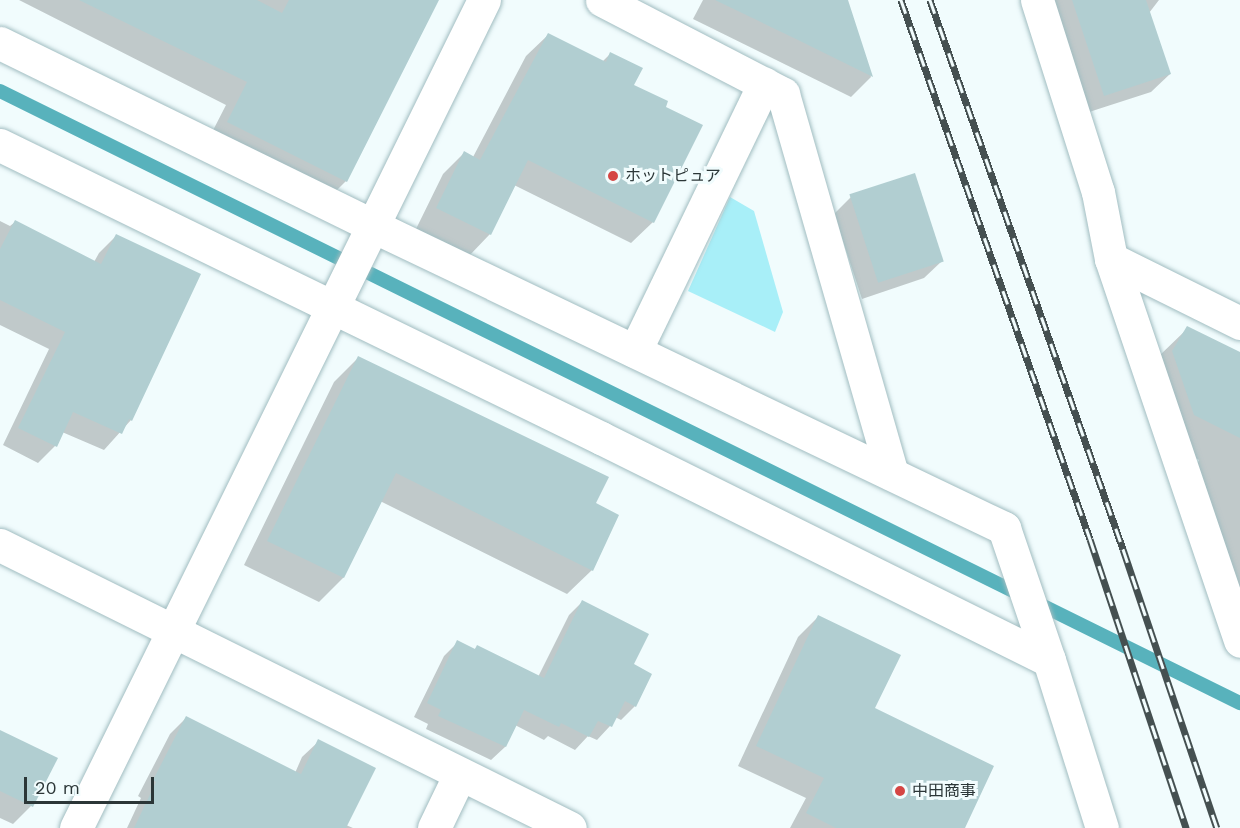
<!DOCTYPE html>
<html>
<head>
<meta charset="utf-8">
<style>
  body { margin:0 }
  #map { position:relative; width:1240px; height:828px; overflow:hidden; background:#f1fcfd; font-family:"Work Sans","Noto Sans JP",sans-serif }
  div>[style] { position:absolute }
  .green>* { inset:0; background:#a8eff8 }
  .shadow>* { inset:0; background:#0003 }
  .stream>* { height:14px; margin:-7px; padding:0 7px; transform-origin:7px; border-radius:7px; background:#58b2bc }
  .building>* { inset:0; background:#b1ced1; transform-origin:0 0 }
  .roads { filter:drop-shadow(0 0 2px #a1bdc1) drop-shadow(0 0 2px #a1bdc1) }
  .minor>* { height:33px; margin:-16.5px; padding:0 16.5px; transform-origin:16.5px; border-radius:16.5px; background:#fff }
  .rail>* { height:7px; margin-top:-3.5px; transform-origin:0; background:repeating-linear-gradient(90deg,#f1fcfd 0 14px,#455051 0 28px); box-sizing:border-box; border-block:2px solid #455051 }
  .dots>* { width:16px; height:16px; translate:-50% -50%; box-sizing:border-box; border:3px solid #f1fcfd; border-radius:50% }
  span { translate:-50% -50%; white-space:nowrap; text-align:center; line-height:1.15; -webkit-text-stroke:6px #f1fcfd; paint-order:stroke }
  .poi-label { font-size:16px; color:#2b3637 }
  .left { translate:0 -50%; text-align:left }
  .scale { position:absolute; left:24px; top:777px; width:130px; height:27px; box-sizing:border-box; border:3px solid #2b3637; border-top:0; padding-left:8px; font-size:18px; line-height:21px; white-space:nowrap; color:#2b3637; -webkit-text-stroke:4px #f1fcfd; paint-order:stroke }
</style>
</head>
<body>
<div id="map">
  <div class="green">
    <i style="clip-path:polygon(730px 197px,754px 211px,783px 312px,775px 332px,688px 291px)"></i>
  </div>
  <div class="shadow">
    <i style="clip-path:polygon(19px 0,437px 0,346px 181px,324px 203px,206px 144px,226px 105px)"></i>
    <i style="clip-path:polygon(703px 0,846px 0,871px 77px,851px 97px,693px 19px)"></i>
    <i style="clip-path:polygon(1048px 0,1159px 0,1149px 13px,1170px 74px,1151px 92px,1086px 113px)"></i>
    <i style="clip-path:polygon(548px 35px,602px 62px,611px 53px,632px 85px,653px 222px,631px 243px,514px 185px,490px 234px,469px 256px,416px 229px,443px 174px,464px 153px,473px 157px,526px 56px)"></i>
    <i style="clip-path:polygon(851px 197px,942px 261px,924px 278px,862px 299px,834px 214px)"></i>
    <i style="clip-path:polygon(0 221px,10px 226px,15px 222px,94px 262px,99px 253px,116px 236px,131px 420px,104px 450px,62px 432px,55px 446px,38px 463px,3px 445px,49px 349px,0 325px)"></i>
    <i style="clip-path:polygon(1188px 328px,1240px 353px,1240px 655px,1182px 496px,1199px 460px,1166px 444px,1159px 356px)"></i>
    <i style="clip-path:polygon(358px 358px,594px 504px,592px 570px,567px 594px,380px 501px,343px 578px,319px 602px,244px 565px,334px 382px)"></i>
    <i style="clip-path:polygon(583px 601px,632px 664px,635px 706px,621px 720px,615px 717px,610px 726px,597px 740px,588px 736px,575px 750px,548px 736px,544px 740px,515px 725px,505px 747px,491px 760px,426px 729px,428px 724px,414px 717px,444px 656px,458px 642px,474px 650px,477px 647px,538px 677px,569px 615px)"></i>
    <i style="clip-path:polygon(818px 617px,873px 709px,963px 828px,790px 828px,806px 798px,738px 766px,798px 637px)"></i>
    <i style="clip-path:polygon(186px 718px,295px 773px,302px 757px,319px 741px,346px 825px,353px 828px,127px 828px,141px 798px,138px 796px,170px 734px)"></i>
    <i style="clip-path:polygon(0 731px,31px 806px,13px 824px,0 818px)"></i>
  </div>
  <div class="stream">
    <i style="left:0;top:91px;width:1383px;rotate:26.27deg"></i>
  </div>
  <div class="building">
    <i style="clip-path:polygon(79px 0,257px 0,282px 13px,289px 0,439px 0,347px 182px,227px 122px,247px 82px)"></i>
    <i style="clip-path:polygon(715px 0,848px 0,873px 77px,796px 39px)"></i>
    <i style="clip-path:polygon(1072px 0,1146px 0,1171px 74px,1104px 96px)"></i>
    <i style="clip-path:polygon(548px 33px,606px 62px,610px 52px,643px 68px,634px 85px,668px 101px,666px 107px,703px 125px,654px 223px,528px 160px,491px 235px,436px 208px,464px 151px,480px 160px)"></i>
    <i style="left:915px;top:173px;width:93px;height:69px;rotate:72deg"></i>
    <i style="clip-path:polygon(15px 220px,101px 264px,116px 234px,201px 274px,132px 421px,129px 419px,122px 434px,73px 412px,57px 447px,18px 428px,65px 332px,0 300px,0 249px)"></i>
    <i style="clip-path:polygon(1187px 326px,1240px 352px,1240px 438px,1194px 415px,1172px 351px)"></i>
    <i style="clip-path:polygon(358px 356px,609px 477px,596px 503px,619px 515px,593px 571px,396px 473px,344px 578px,267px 541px)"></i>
    <i style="clip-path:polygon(582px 600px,649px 634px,634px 664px,652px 674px,636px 707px,625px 701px,612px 727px,598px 721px,589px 737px,561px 723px,559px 727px,524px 710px,506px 747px,438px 716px,441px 710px,427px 703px,457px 640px,475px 649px,477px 645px,544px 678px)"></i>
    <i style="clip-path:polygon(818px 615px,901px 655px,875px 708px,994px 766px,965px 828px,836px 828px,806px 813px,824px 778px,756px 746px)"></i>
    <i style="clip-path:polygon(186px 716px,301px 774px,318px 739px,376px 768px,346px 828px,134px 828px,156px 782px,153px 780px)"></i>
    <i style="clip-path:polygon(0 730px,58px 758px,33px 807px,0 791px)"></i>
  </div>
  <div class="roads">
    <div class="minor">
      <i style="left:602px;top:0;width:204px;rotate:27.4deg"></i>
      <i style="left:783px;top:94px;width:395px;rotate:74deg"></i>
      <i style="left:1037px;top:0;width:201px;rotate:72.4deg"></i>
      <i style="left:1098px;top:192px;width:68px;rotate:79deg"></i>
      <i style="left:1111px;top:259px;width:403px;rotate:71.3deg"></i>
      <i style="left:0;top:43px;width:415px;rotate:26.1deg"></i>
      <i style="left:373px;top:226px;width:700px;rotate:25.58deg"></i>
      <i style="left:1004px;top:528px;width:139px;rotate:71.2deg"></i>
      <i style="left:0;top:145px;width:669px;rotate:25.99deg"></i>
      <i style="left:601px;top:438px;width:500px;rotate:26.4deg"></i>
      <i style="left:1049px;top:660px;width:176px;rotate:72.5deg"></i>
      <i style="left:1111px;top:259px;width:144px;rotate:26.4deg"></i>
      <i style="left:635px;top:351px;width:297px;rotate:-64.2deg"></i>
      <i style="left:0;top:545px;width:636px;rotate:26.4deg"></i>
      <i style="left:76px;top:828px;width:923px;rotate:-63.77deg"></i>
      <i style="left:434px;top:828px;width:60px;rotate:-64.3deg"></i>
    </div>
  </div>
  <div class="rail">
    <i style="left:901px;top:0;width:571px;rotate:70.68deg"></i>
    <i style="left:1090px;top:539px;width:305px;rotate:71.6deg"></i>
    <i style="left:930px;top:0;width:582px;rotate:70.63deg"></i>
    <i style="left:1123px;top:549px;width:294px;rotate:71.4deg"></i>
  </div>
  <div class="dots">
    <i style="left:613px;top:176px;background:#d54644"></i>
    <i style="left:900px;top:791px;background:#d54644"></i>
  </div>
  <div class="poi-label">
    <span class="left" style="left:625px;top:176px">ホットピュア</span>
    <span class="left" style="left:912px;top:791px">中田商事</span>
  </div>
  <div class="scale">20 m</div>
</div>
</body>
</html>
